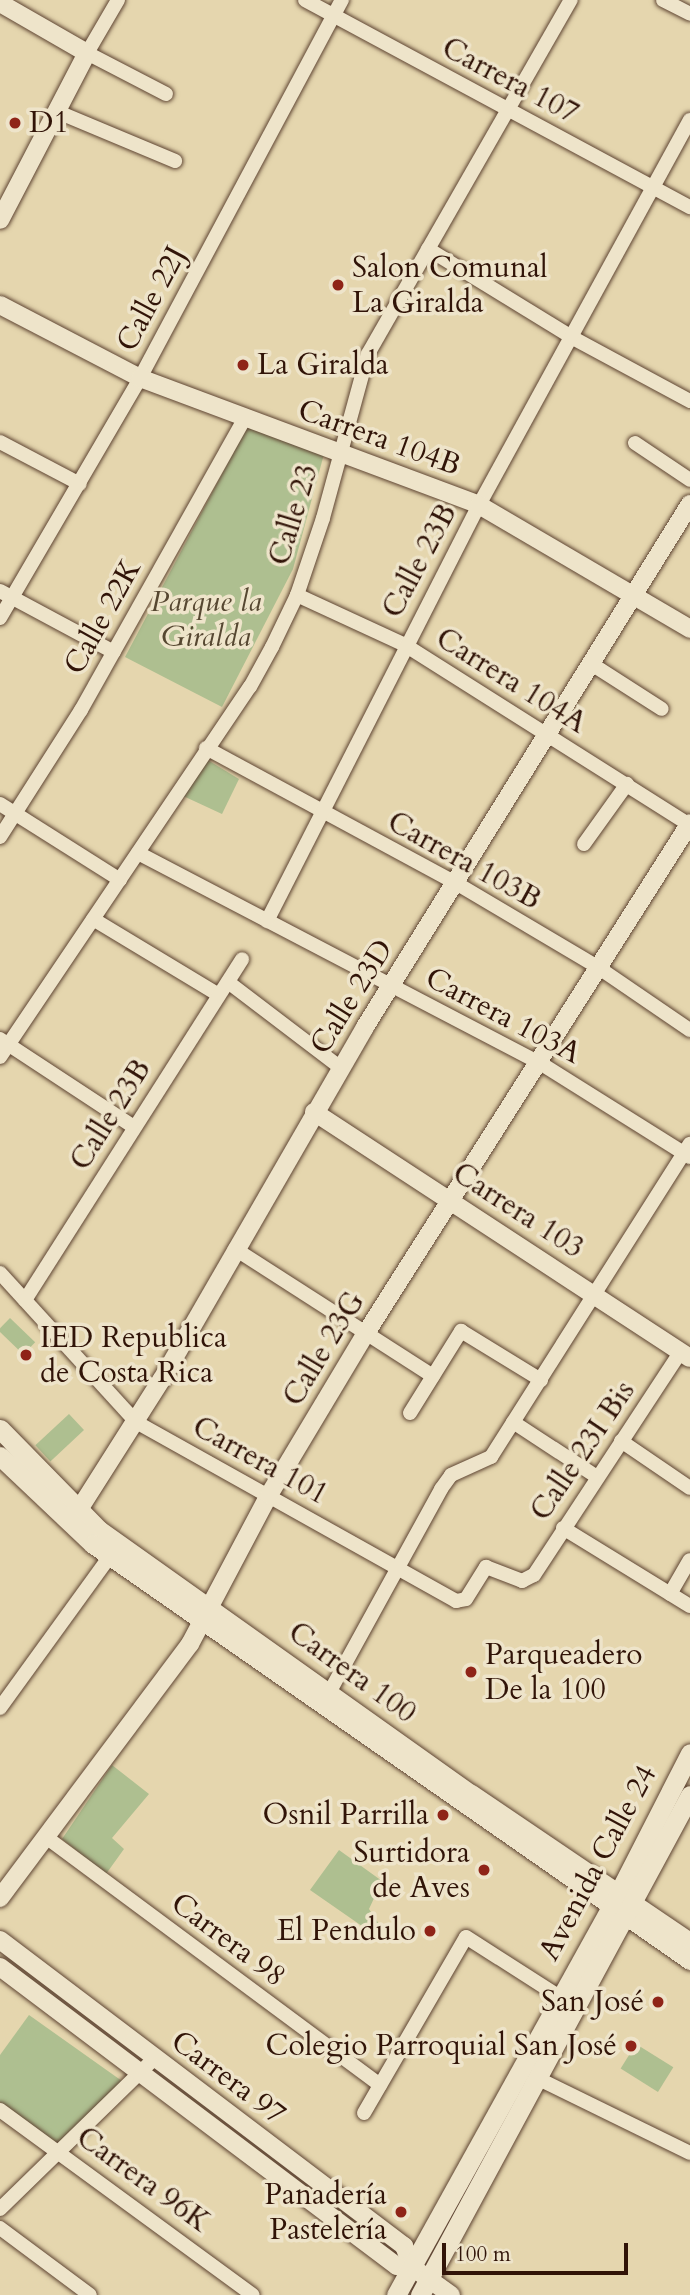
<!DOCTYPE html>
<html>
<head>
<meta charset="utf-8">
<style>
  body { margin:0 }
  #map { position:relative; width:690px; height:2295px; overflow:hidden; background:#e5d6ae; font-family:Cardo,serif }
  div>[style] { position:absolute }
  .green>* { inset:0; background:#aebf90; transform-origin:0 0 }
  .roads { filter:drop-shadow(0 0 2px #5e4432) drop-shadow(0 0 2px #5e4432) }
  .minor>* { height:14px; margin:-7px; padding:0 7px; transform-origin:7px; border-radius:7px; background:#eee4ca }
  .tertiary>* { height:18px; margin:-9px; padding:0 9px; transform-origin:9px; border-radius:9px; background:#eee4ca }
  .secondary>* { height:19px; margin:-9.5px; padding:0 9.5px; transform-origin:9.5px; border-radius:9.5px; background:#eee4ca }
  .dots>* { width:19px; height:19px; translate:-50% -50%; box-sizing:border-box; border:4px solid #eee4ca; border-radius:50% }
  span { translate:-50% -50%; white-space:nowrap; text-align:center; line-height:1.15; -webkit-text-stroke:7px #eee4ca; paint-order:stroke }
  .street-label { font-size:30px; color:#311408 }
  .poi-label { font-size:30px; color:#311408 }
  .left { translate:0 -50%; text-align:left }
  .right { translate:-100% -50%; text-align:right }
  .park-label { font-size:30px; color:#564731; font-style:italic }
  .scale { position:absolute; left:442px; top:2243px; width:186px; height:32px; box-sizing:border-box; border:4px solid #311408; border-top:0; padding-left:9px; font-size:21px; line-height:24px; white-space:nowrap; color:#311408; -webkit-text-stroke:5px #eee4ca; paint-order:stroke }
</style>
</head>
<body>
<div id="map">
  <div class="green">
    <i style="clip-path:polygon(248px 425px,324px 454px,293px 569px,222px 707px,125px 657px)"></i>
    <i style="clip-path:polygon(206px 759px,239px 779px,222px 814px,181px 795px)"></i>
    <i style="left:10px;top:1318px;width:35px;height:17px;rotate:44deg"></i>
    <i style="left:69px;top:1414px;width:22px;height:46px;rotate:47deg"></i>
    <i style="clip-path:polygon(112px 1765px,149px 1794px,112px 1838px,124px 1849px,106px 1874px,62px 1839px)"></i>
    <i style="clip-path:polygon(339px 1850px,382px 1881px,369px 1909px,385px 1933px,382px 1940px,310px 1890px)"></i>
    <i style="clip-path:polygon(29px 2015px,122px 2081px,59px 2145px,0 2102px,0 2055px)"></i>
    <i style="left:636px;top:2044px;width:44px;height:29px;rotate:32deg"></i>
  </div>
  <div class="roads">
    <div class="minor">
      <i style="left:118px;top:0;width:61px;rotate:120.3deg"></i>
      <i style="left:87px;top:53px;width:89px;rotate:27.4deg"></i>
      <i style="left:305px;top:0;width:437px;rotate:28.3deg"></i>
      <i style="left:663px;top:0;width:30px;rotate:27deg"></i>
      <i style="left:58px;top:112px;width:127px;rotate:22.7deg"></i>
      <i style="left:428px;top:249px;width:170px;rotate:31.5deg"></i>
      <i style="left:573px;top:338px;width:133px;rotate:28.3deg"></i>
      <i style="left:0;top:442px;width:90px;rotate:27.7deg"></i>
      <i style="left:635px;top:443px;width:66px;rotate:33.9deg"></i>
      <i style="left:0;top:591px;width:129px;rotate:28.2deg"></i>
      <i style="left:297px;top:595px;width:119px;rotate:24.8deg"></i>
      <i style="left:405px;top:645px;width:337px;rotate:32.3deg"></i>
      <i style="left:0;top:618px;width:278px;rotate:-59.7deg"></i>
      <i style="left:140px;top:378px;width:429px;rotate:-61.9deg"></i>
      <i style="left:590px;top:663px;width:85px;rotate:32.6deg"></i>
      <i style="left:206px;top:748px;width:284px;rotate:28.4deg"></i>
      <i style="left:456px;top:883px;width:166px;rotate:30.7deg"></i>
      <i style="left:599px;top:968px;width:110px;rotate:34.3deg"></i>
      <i style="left:0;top:804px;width:142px;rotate:32.3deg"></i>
      <i style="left:0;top:837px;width:151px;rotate:-57.5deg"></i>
      <i style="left:81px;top:710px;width:335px;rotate:-60.7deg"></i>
      <i style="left:584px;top:844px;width:74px;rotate:-54.4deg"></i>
      <i style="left:138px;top:853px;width:454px;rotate:27.6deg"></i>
      <i style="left:540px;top:1063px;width:177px;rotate:32.1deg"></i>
      <i style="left:93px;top:919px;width:147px;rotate:31.1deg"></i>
      <i style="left:267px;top:921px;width:467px;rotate:-63deg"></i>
      <i style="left:479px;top:505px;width:439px;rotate:-61.3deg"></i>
      <i style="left:228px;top:982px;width:142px;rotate:37.3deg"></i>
      <i style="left:0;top:1039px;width:160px;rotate:33.3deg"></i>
      <i style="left:0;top:1057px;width:447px;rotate:-56deg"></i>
      <i style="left:250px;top:687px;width:46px;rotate:-61.2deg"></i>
      <i style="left:272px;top:647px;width:58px;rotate:-64.3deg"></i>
      <i style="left:297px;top:595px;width:81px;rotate:-71.3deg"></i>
      <i style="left:323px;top:518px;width:170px;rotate:-74.7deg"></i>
      <i style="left:368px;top:354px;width:408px;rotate:-60.2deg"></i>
      <i style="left:235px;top:1249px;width:235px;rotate:32.7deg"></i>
      <i style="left:0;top:1273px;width:202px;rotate:47.6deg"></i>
      <i style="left:136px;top:1422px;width:367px;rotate:29.2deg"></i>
      <i style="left:456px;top:1601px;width:10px;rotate:-11deg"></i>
      <i style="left:466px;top:1599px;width:38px;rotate:-58deg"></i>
      <i style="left:486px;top:1567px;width:39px;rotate:21deg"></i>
      <i style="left:522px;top:1581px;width:13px;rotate:-27deg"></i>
      <i style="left:534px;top:1575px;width:268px;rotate:-56.7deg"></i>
      <i style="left:25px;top:1300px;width:404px;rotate:-57.5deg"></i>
      <i style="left:410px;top:1413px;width:97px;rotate:-58.1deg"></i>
      <i style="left:461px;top:1331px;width:94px;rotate:31.5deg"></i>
      <i style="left:513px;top:1422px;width:100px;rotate:33.2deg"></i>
      <i style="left:621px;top:1441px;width:83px;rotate:34.3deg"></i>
      <i style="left:563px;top:1528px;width:149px;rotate:31.6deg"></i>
      <i style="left:670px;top:1594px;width:39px;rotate:-60deg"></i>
      <i style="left:329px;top:1693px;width:233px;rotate:-61.2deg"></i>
      <i style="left:441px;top:1489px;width:17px;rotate:-54deg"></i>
      <i style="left:451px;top:1475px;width:44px;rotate:-24.2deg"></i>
      <i style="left:491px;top:1457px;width:371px;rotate:-57.6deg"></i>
      <i style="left:0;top:1708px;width:188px;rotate:-54.1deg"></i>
      <i style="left:46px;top:1837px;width:416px;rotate:36.6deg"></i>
      <i style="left:539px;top:2079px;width:168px;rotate:26.1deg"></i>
      <i style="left:0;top:2110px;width:313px;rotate:36.2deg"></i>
      <i style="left:364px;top:2113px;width:203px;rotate:-59.9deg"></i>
      <i style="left:466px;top:1937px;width:112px;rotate:32.6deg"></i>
      <i style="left:0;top:2209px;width:216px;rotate:-44.3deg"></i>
      <i style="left:0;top:2228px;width:112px;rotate:36.7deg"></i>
    </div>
    <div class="tertiary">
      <i style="left:0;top:3px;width:100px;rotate:29.9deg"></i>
      <i style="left:87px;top:53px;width:188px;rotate:117.5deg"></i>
      <i style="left:0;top:305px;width:158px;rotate:27.5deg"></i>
      <i style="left:140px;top:378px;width:362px;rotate:20.5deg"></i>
      <i style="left:479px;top:505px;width:245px;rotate:30.4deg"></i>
      <i style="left:314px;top:1112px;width:449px;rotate:33.2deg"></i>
      <i style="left:73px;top:1519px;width:166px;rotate:-57.6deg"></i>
      <i style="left:162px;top:1379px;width:406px;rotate:-60deg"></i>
      <i style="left:365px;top:1027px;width:616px;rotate:-58.14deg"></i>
      <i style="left:0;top:1898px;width:317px;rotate:-53.2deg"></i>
      <i style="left:190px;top:1644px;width:169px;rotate:-62.1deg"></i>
      <i style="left:269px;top:1495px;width:189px;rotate:-59.1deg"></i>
      <i style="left:366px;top:1333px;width:604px;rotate:-57.57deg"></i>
      <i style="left:0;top:1940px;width:507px;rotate:37.14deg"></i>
      <i style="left:404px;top:2246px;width:22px;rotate:69deg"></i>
      <i style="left:0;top:1967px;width:497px;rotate:37deg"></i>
      <i style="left:397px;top:2266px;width:15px;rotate:4deg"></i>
      <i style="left:412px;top:2267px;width:48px;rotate:35.7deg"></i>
    </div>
    <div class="secondary">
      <i style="left:0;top:1429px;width:141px;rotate:45.6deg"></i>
      <i style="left:99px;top:1530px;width:456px;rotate:35.4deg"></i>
      <i style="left:471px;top:1794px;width:264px;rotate:34.1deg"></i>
      <i style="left:0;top:1456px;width:128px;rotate:43.4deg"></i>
      <i style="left:93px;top:1544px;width:728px;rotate:34.87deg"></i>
      <i style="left:396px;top:2295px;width:458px;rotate:-61deg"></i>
      <i style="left:618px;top:1894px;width:158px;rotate:-62.9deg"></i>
      <i style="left:420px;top:2295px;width:568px;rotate:-61.63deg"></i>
    </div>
  </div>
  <div class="dots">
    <i style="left:15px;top:123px;background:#8f2418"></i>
    <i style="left:338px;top:285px;background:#8f2418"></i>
    <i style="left:243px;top:365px;background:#8f2418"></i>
    <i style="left:26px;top:1355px;background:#8f2418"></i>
    <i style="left:471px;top:1672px;background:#8f2418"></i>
    <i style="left:443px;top:1815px;background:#8f2418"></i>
    <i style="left:484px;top:1870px;background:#8f2418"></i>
    <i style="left:430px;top:1931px;background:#8f2418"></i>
    <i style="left:658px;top:2002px;background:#8f2418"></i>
    <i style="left:631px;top:2046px;background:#8f2418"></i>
    <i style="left:401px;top:2212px;background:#8f2418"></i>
  </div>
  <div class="street-label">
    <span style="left:510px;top:81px;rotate:28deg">Carrera 107</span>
    <span style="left:152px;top:299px;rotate:-62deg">Calle 22J</span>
    <span style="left:379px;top:438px;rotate:20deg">Carrera 104B</span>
    <span style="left:294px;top:515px;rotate:-73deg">Calle 23</span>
    <span style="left:420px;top:561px;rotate:-62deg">Calle 23B</span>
    <span style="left:103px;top:617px;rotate:-61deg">Calle 22K</span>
    <span style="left:511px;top:681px;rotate:32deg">Carrera 104A</span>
    <span style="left:464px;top:861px;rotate:29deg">Carrera 103B</span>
    <span style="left:352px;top:997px;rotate:-58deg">Calle 23D</span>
    <span style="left:503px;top:1016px;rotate:28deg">Carrera 103A</span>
    <span style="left:111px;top:1115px;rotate:-58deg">Calle 23B</span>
    <span style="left:518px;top:1211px;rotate:33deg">Carrera 103</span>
    <span style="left:324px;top:1349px;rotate:-59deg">Calle 23G</span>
    <span style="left:583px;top:1451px;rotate:-56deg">Calle 23I Bis</span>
    <span style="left:260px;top:1461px;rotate:29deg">Carrera 101</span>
    <span style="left:352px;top:1673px;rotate:36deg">Carrera 100</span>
    <span style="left:598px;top:1863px;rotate:-62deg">Avenida Calle 24</span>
    <span style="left:228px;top:1940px;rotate:37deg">Carrera 98</span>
    <span style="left:228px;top:2078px;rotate:37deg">Carrera 97</span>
    <span style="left:143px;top:2180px;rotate:36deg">Carrera 96K</span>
  </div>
  <div class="poi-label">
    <span class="left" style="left:29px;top:123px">D1</span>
    <span class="left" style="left:352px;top:285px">Salon Comunal<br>La Giralda</span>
    <span class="left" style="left:257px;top:365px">La Giralda</span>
    <span class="left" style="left:40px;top:1355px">IED Republica<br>de Costa Rica</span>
    <span class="left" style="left:485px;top:1672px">Parqueadero<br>De la 100</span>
    <span class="right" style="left:429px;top:1815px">Osnil Parrilla</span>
    <span class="right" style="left:470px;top:1870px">Surtidora<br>de Aves</span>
    <span class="right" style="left:416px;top:1931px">El Pendulo</span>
    <span class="right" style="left:644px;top:2002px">San José</span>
    <span class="right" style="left:617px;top:2046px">Colegio Parroquial San José</span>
    <span class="right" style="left:387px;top:2212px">Panadería<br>Pastelería</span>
  </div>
  <div class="park-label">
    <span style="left:206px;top:619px">Parque la<br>Giralda</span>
  </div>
  <div class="scale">100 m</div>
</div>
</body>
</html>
